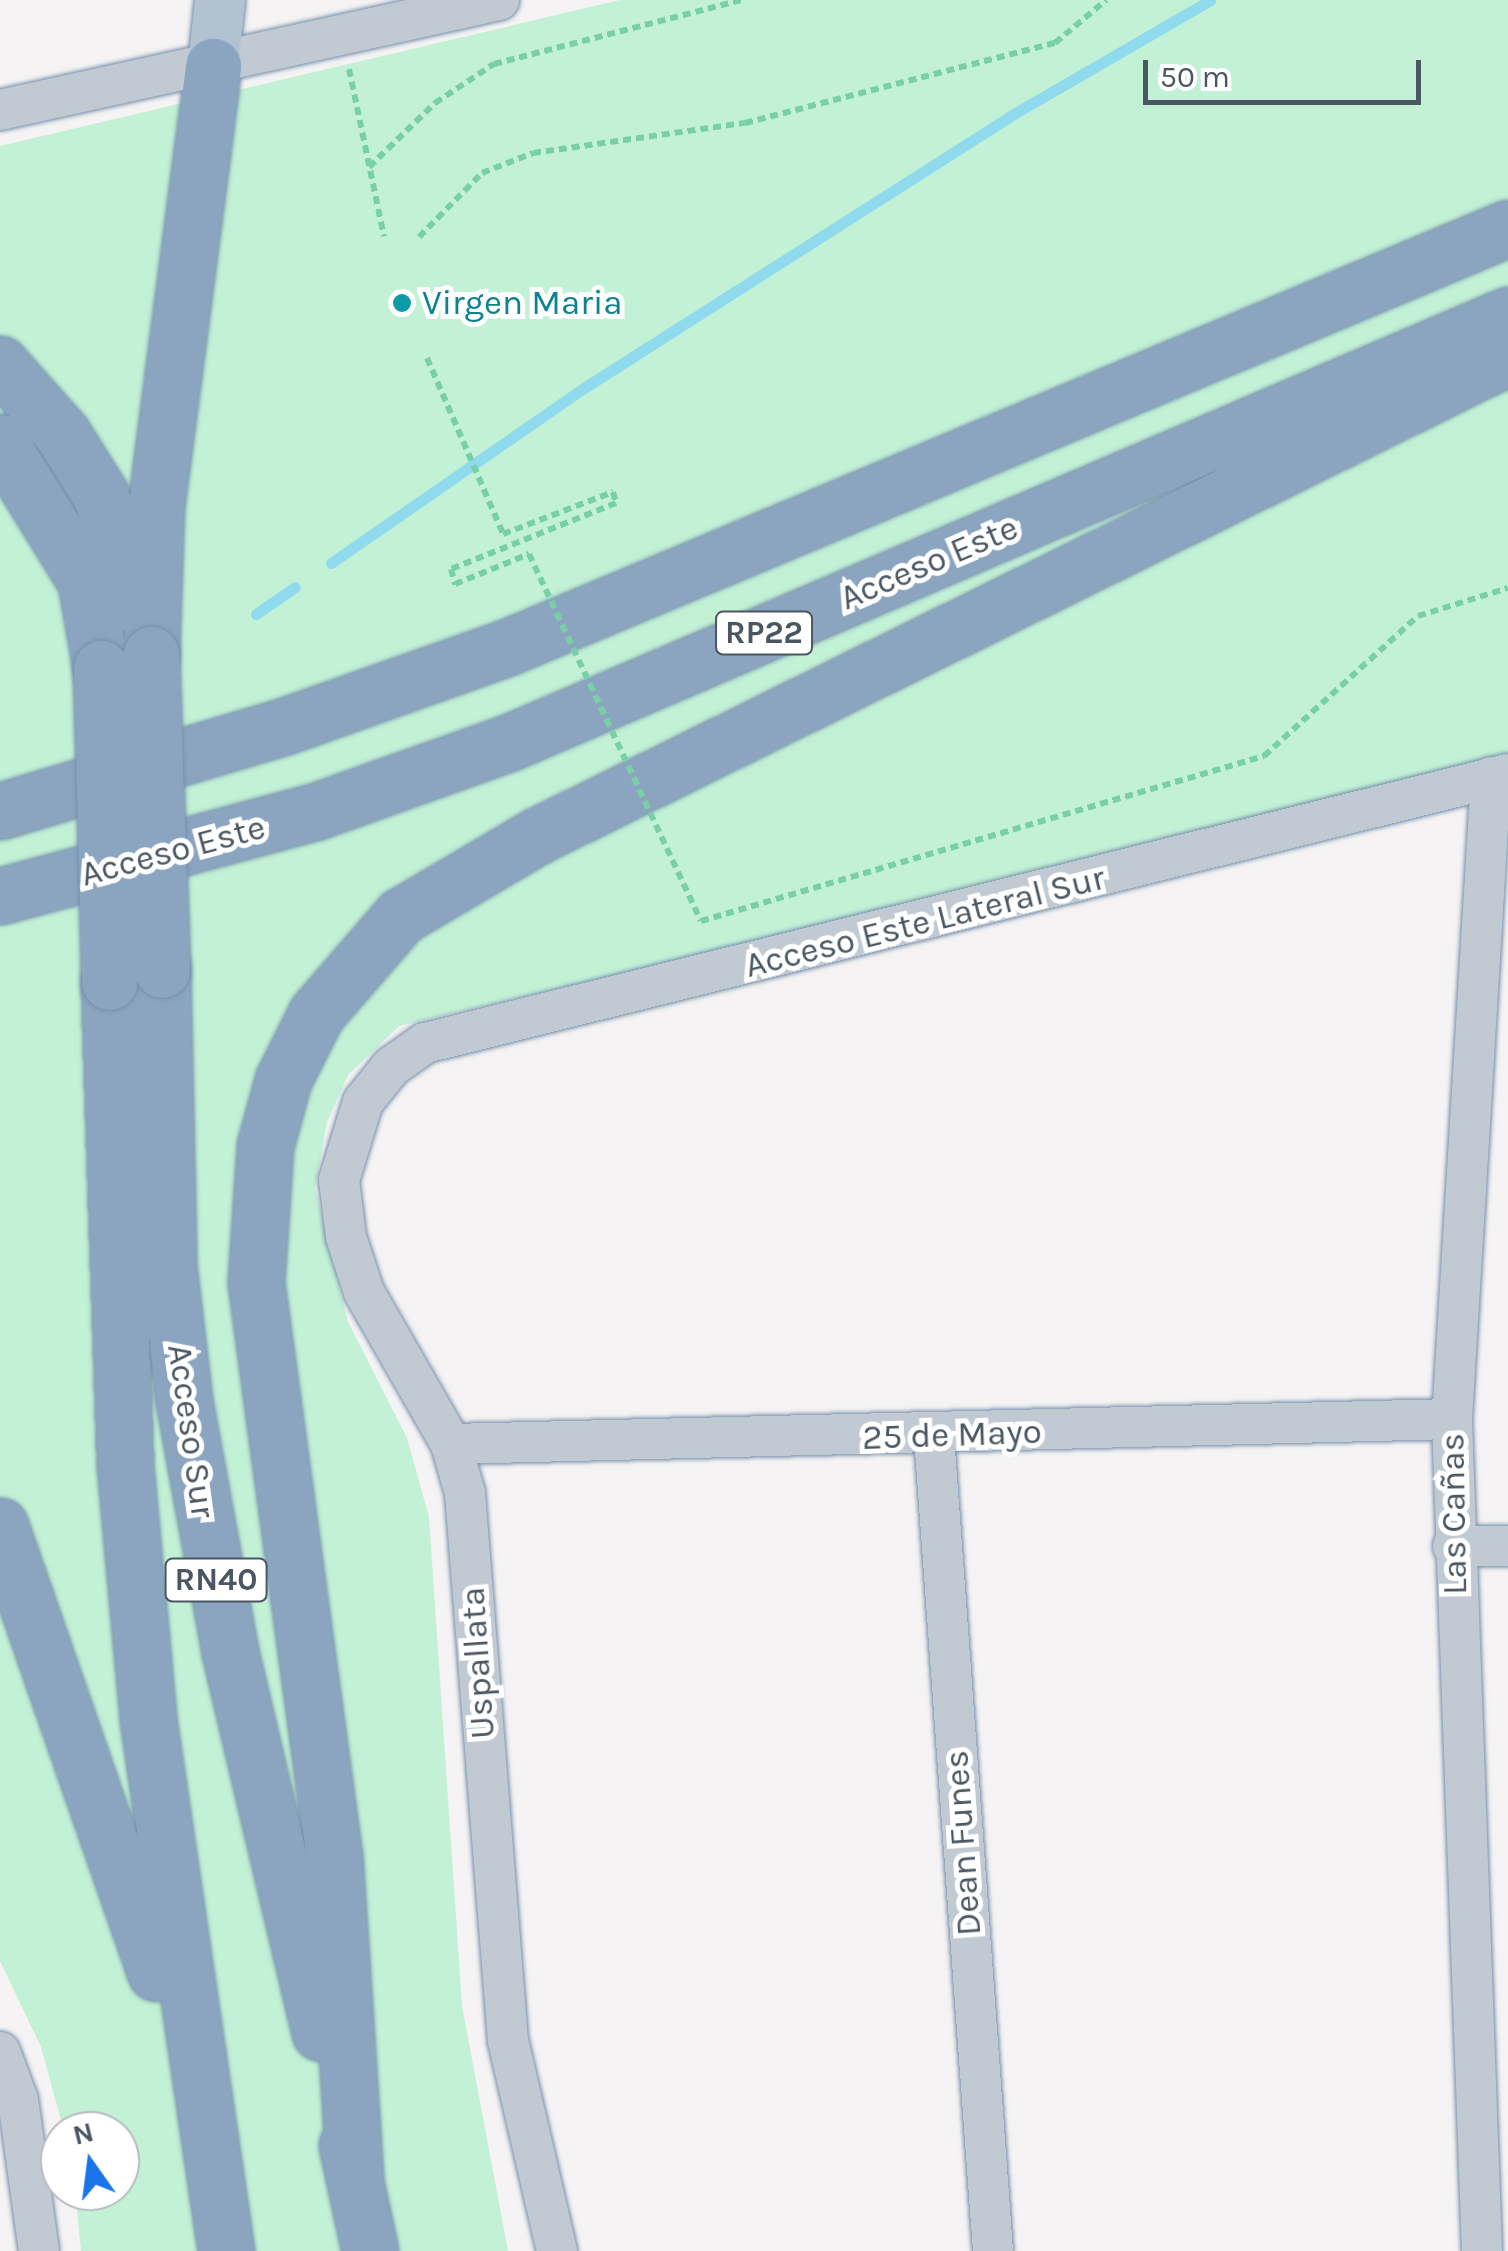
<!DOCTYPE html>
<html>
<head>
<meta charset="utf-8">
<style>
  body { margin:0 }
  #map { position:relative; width:1508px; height:2251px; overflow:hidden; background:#f5f3f3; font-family:Karla,sans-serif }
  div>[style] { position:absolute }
  .green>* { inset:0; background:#c3f1d5 }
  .stream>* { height:11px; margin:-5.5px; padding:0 5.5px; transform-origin:5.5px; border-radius:5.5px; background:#90daee }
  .path>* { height:6px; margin-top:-3px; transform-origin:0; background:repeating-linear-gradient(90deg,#7ad0a6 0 8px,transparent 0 13px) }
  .roads { filter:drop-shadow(0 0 2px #7690ad) drop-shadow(0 0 2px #7690ad) }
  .minor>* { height:40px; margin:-20px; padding:0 20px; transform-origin:20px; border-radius:20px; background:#c1cad2 }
  .major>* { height:50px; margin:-25px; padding:0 25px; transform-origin:25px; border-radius:25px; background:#b3c2d1 }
  .highway>* { height:55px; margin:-27.5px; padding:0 27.5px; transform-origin:27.5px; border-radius:27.5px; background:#8ba5c1 }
  .path-bridge>* { height:6px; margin-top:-3px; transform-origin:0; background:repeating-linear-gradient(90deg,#7ad0a6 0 8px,transparent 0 13px) }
  .bridges { filter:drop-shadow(0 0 2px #7690ad) drop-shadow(0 0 2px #7690ad) }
  .highway-bridge>* { height:55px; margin:-27.5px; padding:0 27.5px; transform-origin:27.5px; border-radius:27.5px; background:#8ba5c1 }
  .dots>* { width:28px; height:28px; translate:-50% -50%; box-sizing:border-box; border:5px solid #fff; border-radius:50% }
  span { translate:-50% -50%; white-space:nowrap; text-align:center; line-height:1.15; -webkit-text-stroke:10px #fff; paint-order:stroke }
  .shield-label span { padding:2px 8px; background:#fff; border:2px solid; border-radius:8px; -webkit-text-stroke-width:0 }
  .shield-label { font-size:32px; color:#4a5661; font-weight:700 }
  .culture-label { font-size:35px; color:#0d838f }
  .left { translate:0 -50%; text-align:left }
  .street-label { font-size:35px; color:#4a5661 }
  .north { position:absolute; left:40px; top:2111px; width:100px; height:100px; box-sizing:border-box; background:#fff; border:2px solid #b7bbc0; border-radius:50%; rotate:346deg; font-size:28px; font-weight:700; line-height:40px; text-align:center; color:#4a5661 }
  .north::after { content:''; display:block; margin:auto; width:35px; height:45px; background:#1a73e8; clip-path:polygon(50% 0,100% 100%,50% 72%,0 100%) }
  .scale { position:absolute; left:1143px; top:60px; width:278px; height:45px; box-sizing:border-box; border:5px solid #4a5661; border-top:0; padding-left:12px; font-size:30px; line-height:35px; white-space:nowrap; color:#4a5661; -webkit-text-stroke:8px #fff; paint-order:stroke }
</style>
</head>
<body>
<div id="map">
  <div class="green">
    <i style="clip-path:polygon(620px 0,1508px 0,1508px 764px,399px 1026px,348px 1075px,327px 1122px,315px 1188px,348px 1322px,407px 1438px,429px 1517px,462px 2006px,508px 2251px,81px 2251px,75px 2191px,120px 2191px,120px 2131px,64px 2131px,41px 2047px,0 1961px,0 146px)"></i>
  </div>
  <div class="stream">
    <i style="left:331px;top:563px;width:311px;rotate:-34.7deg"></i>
    <i style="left:587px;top:386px;width:504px;rotate:-32.52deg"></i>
    <i style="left:1012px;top:115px;width:229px;rotate:-30.1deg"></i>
    <i style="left:256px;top:614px;width:47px;rotate:-34.7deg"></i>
  </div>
  <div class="path">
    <i style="left:349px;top:69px;width:171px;rotate:78.2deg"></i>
    <i style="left:369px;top:167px;width:92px;rotate:-44.1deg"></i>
    <i style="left:435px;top:103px;width:71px;rotate:-33.5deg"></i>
    <i style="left:494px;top:64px;width:255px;rotate:-14.5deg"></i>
    <i style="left:419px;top:237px;width:90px;rotate:-45.5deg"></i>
    <i style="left:482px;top:173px;width:55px;rotate:-21.4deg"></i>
    <i style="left:533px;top:153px;width:214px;rotate:-8.1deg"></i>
    <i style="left:745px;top:123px;width:320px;rotate:-14.5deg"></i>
    <i style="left:1055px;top:43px;width:67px;rotate:-40.1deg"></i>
    <i style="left:427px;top:358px;width:192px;rotate:66.6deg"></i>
    <i style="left:503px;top:534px;width:118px;rotate:-20.9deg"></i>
    <i style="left:613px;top:492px;width:11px;rotate:75deg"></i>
    <i style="left:616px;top:503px;width:178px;rotate:158.2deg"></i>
    <i style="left:451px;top:569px;width:16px;rotate:75deg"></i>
    <i style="left:455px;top:584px;width:80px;rotate:-22.1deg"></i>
    <i style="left:701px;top:921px;width:587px;rotate:-16.33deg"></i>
    <i style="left:1264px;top:756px;width:208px;rotate:-42.3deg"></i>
    <i style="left:1418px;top:616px;width:94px;rotate:-17.3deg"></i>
  </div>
  <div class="roads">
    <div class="minor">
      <i style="left:0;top:110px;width:511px;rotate:-12.43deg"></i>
      <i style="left:934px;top:1436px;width:817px;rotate:85.86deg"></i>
      <i style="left:451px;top:1444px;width:1001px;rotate:-1.43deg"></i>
      <i style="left:1453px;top:1546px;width:55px"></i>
      <i style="left:0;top:2052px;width:51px;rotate:69.4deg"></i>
      <i style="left:18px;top:2100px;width:152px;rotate:82.1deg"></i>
      <i style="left:557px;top:2251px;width:216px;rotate:-103.1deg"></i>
      <i style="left:508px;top:2041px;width:550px;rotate:-94.49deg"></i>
      <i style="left:465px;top:1493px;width:51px;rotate:-105.9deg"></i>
      <i style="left:451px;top:1444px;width:175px;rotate:-119.8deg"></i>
      <i style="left:364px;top:1292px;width:58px;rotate:-108.1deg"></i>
      <i style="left:346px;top:1237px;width:57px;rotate:-97deg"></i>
      <i style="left:339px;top:1180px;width:82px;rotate:-72.9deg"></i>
      <i style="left:363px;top:1102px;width:45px;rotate:-51.3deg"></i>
      <i style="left:391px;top:1067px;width:42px;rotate:-35.2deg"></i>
      <i style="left:425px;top:1043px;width:1116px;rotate:-13.95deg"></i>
      <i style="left:1482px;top:2251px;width:833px;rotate:-92.07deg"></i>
      <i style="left:1452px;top:1419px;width:643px;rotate:-86.52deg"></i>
    </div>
    <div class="major">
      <i style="left:213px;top:66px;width:66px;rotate:-83.9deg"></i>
    </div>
    <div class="highway">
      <i style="left:0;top:364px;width:95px;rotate:48.4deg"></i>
      <i style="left:63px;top:435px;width:70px;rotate:57.9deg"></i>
      <i style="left:100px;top:494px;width:120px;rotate:71deg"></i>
      <i style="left:0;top:442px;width:164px;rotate:58.4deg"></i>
      <i style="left:86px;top:582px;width:87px;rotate:80.1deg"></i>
      <i style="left:151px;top:654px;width:148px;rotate:-88.1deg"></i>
      <i style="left:156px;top:506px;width:444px;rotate:-82.6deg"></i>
      <i style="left:0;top:811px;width:297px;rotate:-16.6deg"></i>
      <i style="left:285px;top:726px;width:237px;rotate:-19.5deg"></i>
      <i style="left:508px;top:647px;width:1084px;rotate:-22.73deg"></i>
      <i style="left:0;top:896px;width:325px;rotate:-15deg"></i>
      <i style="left:314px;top:812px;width:206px;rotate:-19.6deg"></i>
      <i style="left:508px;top:743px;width:1088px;rotate:-23.17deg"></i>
      <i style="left:162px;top:970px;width:295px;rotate:88.8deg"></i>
      <i style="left:168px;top:1265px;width:137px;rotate:83.3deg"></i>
      <i style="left:184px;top:1401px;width:255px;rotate:79.6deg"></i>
      <i style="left:230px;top:1652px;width:391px;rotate:76.7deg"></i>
      <i style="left:109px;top:982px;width:483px;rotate:88.1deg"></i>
      <i style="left:125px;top:1465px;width:255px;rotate:84.8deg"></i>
      <i style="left:148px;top:1719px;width:538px;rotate:81.66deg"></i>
      <i style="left:0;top:1526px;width:473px;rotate:70.8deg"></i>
      <i style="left:347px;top:2145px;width:108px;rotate:77.8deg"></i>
      <i style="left:355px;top:2178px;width:322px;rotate:-93.7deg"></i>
      <i style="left:334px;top:1857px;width:580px;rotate:-97.73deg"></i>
      <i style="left:256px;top:1282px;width:136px;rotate:-86.2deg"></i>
      <i style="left:265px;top:1146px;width:68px;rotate:-74.7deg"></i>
      <i style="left:283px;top:1080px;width:74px;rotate:-63.4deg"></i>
      <i style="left:316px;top:1014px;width:130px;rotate:-49.1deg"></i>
      <i style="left:401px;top:916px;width:158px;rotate:-30.5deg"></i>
      <i style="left:537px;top:836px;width:1083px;rotate:-26.26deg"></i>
    </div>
  </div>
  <div class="path-bridge">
    <i style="left:529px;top:554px;width:405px;rotate:64.9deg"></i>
  </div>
  <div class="bridges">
    <div class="highway-bridge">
      <i style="left:151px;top:654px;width:316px;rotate:88deg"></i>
      <i style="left:101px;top:668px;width:314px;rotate:88.5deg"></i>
    </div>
  </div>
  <div class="dots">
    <i style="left:402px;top:303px;background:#0f9aa8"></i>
  </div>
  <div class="shield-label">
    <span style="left:764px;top:633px">RP22</span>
    <span style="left:216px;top:1580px">RN40</span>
  </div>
  <div class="culture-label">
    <span class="left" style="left:422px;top:303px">Virgen Maria</span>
  </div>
  <div class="street-label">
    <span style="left:929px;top:563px;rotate:-23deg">Acceso Este</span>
    <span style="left:173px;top:851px;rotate:-15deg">Acceso Este</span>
    <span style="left:925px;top:922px;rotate:-14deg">Acceso Este Lateral Sur</span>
    <span style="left:191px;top:1431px;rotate:82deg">Acceso Sur</span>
    <span style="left:952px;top:1435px;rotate:-2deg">25 de Mayo</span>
    <span style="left:1454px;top:1514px;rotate:-91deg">Las Cañas</span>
    <span style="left:478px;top:1663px;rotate:-94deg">Uspallata</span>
    <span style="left:963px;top:1843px;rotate:-94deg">Dean Funes</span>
  </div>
  <div class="north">N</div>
  <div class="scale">50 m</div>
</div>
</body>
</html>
